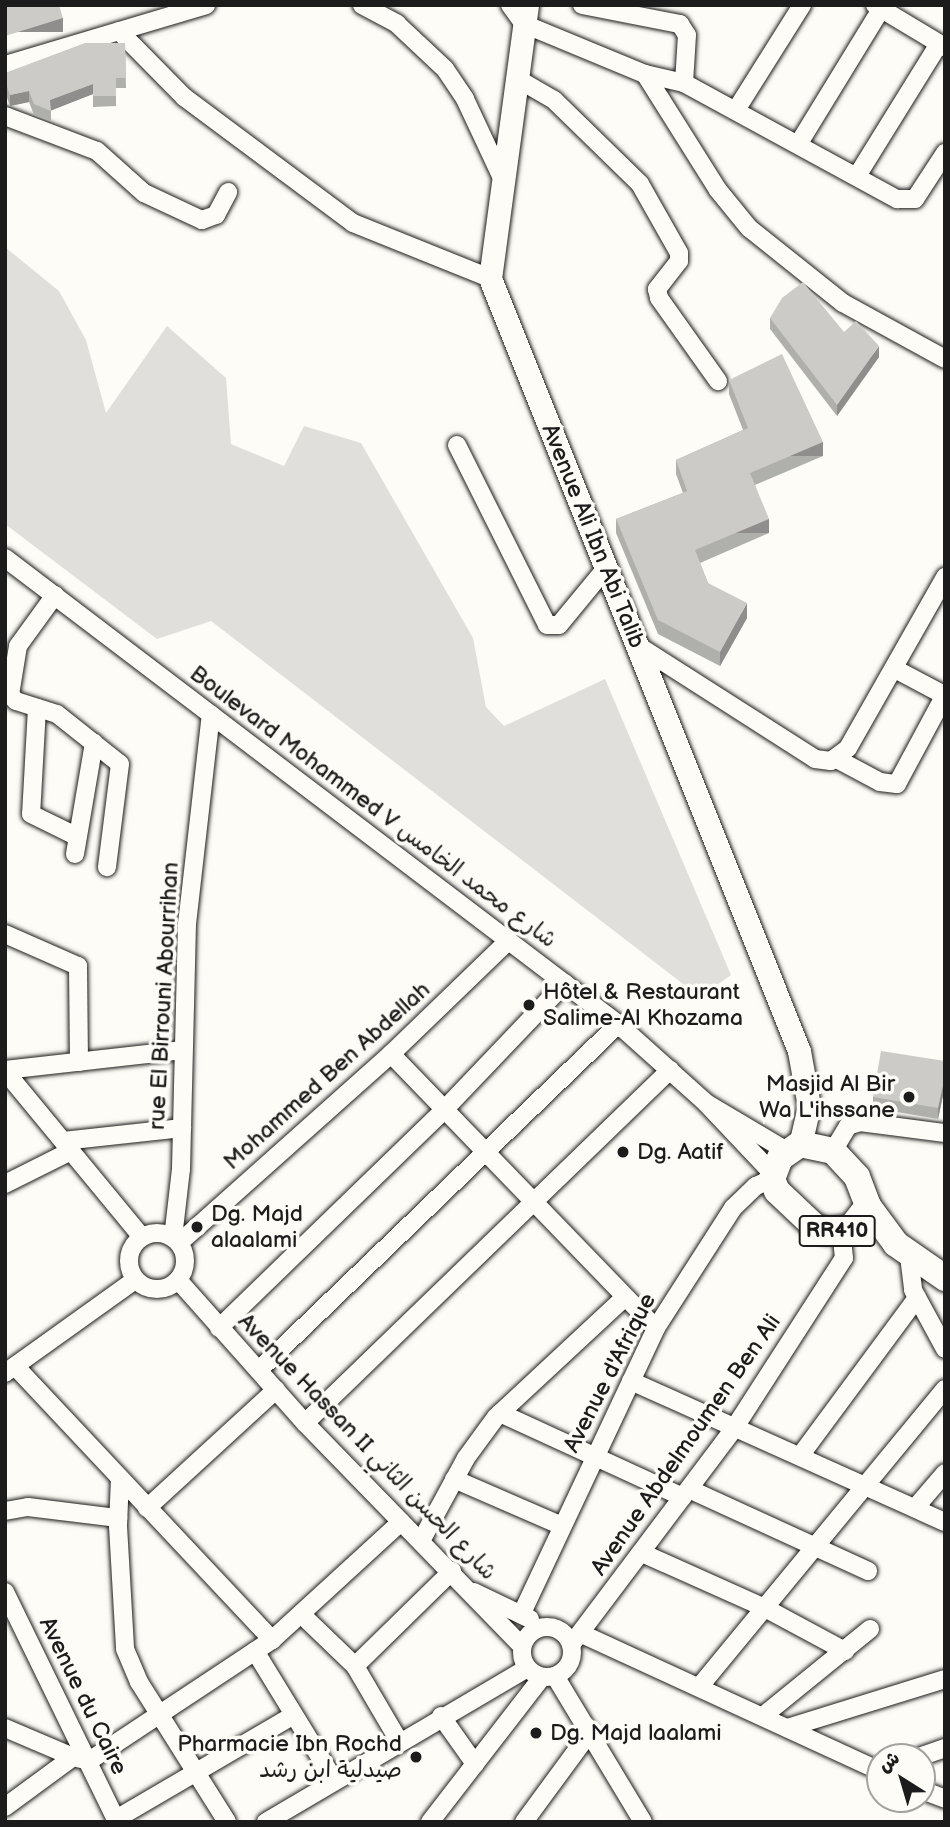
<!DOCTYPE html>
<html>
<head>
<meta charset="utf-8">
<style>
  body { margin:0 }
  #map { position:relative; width:950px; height:1827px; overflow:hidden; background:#fdfcf7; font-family:"Balsamiq Sans","Playpen Sans Arabic",sans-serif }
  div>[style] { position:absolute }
  .green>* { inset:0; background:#e0dfdb }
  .roads { filter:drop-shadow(0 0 2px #1c1c1c) drop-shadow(0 0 2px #1c1c1c) }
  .minor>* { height:18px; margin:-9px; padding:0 9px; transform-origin:9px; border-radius:9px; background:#fdfcf7 }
  .minor>.ring { margin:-9px; padding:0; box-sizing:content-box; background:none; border:18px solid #fdfcf7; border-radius:50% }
  .major>* { height:23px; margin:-11.5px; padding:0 11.5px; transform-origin:11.5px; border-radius:11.5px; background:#fdfcf7 }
  .highway>* { height:26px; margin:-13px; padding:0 13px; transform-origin:13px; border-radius:13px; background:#fdfcf7 }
  .wall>* { inset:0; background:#afafac }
  .shaded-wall>* { inset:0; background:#8f8e8c; transform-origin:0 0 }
  .building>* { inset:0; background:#cccbc8 }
  .dots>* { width:19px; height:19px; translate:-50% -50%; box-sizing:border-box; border:4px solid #fdfcf7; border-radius:50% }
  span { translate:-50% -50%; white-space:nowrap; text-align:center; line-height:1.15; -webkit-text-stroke:7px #fdfcf7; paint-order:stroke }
  .shield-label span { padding:2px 5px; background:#fdfcf7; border:2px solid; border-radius:5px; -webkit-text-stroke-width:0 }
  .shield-label { font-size:21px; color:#1c1c1c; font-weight:700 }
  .street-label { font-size:23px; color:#1c1c1c }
  .poi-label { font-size:23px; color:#1c1c1c }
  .left { translate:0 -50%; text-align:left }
  .right { translate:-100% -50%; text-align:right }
  .frame { position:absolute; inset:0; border:7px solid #1c1c1c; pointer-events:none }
  .north { position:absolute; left:866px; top:1743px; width:70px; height:70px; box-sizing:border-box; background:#fdfcf7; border:2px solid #a3a29f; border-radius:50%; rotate:323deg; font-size:19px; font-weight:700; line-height:28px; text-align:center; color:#1c1c1c }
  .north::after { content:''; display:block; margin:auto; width:24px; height:32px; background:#1c1c1c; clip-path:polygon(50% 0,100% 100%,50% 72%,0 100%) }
</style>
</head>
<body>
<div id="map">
  <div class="green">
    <i style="clip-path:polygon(5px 247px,59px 291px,86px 340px,106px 413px,167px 326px,226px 378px,231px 444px,284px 466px,304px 426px,361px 443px,473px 638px,486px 707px,504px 726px,605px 679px,731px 975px,700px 997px,211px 621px,157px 639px,5px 524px)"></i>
  </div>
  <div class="roads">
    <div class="minor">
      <i style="left:362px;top:5px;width:40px;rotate:28deg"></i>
      <i style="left:397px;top:24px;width:66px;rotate:43.2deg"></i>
      <i style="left:445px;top:69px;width:36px;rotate:56deg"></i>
      <i style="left:465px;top:99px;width:85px;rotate:64.9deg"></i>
      <i style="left:510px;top:5px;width:24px;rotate:54deg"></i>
      <i style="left:524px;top:24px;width:131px;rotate:22.5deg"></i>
      <i style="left:645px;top:74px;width:40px;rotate:13deg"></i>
      <i style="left:684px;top:83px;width:243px;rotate:28.6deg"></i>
      <i style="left:897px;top:199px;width:18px"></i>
      <i style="left:915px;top:199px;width:55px;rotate:-56.9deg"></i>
      <i style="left:582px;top:5px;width:100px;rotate:11deg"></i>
      <i style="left:680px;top:24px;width:13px;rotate:58deg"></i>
      <i style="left:687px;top:35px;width:48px;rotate:93.6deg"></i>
      <i style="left:875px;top:5px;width:82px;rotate:31deg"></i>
      <i style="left:119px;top:31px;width:93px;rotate:45.4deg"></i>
      <i style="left:184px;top:97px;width:211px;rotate:36.7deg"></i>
      <i style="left:353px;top:223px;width:148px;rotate:21.9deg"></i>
      <i style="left:5px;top:65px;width:210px;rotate:-16.6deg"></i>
      <i style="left:645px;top:74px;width:137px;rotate:57.8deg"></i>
      <i style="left:718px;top:190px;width:49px;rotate:50.8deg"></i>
      <i style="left:749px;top:228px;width:120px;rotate:38.6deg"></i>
      <i style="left:843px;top:303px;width:116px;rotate:28.8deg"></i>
      <i style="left:516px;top:78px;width:44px;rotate:30.1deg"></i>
      <i style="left:554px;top:100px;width:120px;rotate:44.3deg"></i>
      <i style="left:640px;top:184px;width:79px;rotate:60.5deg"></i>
      <i style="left:679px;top:253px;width:8px;rotate:90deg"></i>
      <i style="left:679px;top:261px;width:36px;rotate:128deg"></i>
      <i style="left:657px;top:289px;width:9px;rotate:77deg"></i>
      <i style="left:659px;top:298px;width:102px;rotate:54.6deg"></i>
      <i style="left:736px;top:110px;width:124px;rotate:-57.8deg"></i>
      <i style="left:5px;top:116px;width:98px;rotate:20.8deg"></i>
      <i style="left:97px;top:151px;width:63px;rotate:41.8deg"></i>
      <i style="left:144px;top:193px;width:64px;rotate:25deg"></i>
      <i style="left:202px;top:220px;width:15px;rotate:-20deg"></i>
      <i style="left:216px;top:215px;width:26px;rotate:-62deg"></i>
      <i style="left:799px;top:143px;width:157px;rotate:-58.5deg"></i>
      <i style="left:857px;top:176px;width:155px;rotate:-58.2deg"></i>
      <i style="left:457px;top:445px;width:201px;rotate:63.4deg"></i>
      <i style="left:547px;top:625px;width:12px"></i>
      <i style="left:559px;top:625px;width:74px;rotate:-50.5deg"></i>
      <i style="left:5px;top:558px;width:770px;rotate:37.24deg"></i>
      <i style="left:618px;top:1024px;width:118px;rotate:41.9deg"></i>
      <i style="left:55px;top:595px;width:63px;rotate:126deg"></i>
      <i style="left:18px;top:646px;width:50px;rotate:99.3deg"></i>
      <i style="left:10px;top:695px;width:8px;rotate:45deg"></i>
      <i style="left:16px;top:701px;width:43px;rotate:17.6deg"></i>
      <i style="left:57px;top:714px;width:80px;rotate:38.4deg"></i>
      <i style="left:120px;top:764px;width:104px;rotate:97.2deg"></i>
      <i style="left:637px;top:645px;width:211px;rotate:32.6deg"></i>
      <i style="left:815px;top:759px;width:16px;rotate:7deg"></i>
      <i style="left:831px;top:761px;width:21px;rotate:-37deg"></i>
      <i style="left:848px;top:748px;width:197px;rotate:-60.4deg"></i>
      <i style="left:895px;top:669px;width:55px;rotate:28deg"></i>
      <i style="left:37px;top:708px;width:106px;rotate:93.2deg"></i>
      <i style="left:31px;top:814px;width:52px;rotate:26.1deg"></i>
      <i style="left:835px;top:758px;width:51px;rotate:28.1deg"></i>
      <i style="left:880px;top:782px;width:17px;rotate:7deg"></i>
      <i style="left:897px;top:784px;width:101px;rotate:-61.7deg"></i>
      <i style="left:75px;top:854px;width:113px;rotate:-80.3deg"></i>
      <i style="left:5px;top:934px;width:80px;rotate:23.7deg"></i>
      <i style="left:78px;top:966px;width:96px;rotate:89.4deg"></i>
      <i style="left:391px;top:1054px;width:381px;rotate:46deg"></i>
      <i style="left:5px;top:1070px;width:179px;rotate:-6.4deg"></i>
      <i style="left:5px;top:1071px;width:215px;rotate:50.5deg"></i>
      <i style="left:63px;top:1141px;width:120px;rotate:-6.2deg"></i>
      <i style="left:833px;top:1151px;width:29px;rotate:-59deg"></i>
      <i style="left:848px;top:1126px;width:13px;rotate:-18deg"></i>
      <i style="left:860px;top:1122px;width:86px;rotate:7.4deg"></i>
      <i style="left:774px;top:1175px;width:99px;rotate:-133.4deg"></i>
      <i style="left:706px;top:1103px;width:94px;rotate:30.7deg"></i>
      <i style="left:5px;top:1184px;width:74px;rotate:-26.6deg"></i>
      <i class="ring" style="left:129px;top:1233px;width:38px;height:38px"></i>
      <i style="left:173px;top:1238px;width:69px;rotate:-83.4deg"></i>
      <i style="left:181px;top:1169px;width:245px;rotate:-88.6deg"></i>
      <i style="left:187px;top:924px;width:211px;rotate:-83.5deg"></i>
      <i style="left:179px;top:1243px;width:284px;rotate:-41.7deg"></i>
      <i style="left:391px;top:1054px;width:161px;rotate:-44deg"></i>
      <i style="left:909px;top:1256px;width:34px;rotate:83deg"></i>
      <i style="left:913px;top:1290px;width:67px;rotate:61.5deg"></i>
      <i style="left:178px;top:1280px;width:191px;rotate:48.4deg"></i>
      <i style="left:305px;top:1423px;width:311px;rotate:45.8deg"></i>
      <i style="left:219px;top:1328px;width:313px;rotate:-44.1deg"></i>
      <i style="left:444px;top:1110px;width:175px;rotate:-46.4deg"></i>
      <i style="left:15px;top:1366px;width:376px;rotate:46.8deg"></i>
      <i style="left:259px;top:1370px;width:499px;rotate:-43.9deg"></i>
      <i style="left:5px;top:1373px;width:160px;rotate:-35.6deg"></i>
      <i style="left:631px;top:1381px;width:344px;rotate:24.2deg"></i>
      <i style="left:500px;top:1413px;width:201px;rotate:24.7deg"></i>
      <i style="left:305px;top:1423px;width:508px;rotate:-44.04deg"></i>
      <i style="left:800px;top:1456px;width:197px;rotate:-53.5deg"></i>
      <i style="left:120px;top:1478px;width:48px;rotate:92.4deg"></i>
      <i style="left:118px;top:1526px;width:123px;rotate:86.7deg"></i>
      <i style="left:125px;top:1649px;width:36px;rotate:67deg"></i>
      <i style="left:139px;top:1682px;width:165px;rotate:57.8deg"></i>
      <i style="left:454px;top:1479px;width:118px;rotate:23.5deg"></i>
      <i style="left:689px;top:1489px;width:197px;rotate:24.6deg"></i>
      <i style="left:147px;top:1508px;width:175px;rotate:-42.5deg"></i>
      <i style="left:915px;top:1508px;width:46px;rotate:-49.4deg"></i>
      <i style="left:5px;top:1511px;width:23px;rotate:-10deg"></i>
      <i style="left:28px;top:1507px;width:91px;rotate:7deg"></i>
      <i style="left:421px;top:1541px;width:94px;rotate:-61.5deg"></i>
      <i style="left:466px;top:1458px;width:51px;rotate:-53.8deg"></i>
      <i style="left:496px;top:1417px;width:176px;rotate:-42.9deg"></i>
      <i style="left:642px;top:1553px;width:135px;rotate:24.1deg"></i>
      <i style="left:765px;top:1608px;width:91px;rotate:28.3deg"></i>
      <i style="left:5px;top:1592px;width:256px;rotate:64deg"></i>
      <i style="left:474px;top:1592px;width:62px;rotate:25.7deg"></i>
      <i style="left:522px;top:1613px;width:315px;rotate:-64.8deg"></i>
      <i style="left:656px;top:1328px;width:143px;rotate:-57.3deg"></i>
      <i style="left:733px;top:1208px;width:32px;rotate:-44deg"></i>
      <i style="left:756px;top:1186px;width:17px;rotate:-24deg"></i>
      <i style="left:301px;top:1614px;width:75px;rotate:43.9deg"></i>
      <i class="ring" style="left:522px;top:1627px;width:32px;height:32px"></i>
      <i style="left:582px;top:1634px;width:328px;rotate:24.7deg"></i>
      <i style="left:571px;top:1645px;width:273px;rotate:-53deg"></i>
      <i style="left:735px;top:1427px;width:201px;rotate:-57.2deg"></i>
      <i style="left:844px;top:1258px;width:27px;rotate:-96deg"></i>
      <i style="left:255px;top:1651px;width:151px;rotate:58.5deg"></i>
      <i style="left:555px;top:1676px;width:170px;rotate:58.9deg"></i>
      <i style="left:700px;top:1686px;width:385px;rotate:-50.5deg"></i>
      <i style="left:441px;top:1716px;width:59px;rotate:54.7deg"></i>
      <i style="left:763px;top:1716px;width:138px;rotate:-39.1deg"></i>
      <i style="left:5px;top:1728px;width:74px;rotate:23.1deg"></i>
      <i style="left:787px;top:1728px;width:165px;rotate:-17.2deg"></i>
      <i style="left:399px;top:1741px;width:87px;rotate:-120.4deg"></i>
      <i style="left:355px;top:1666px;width:136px;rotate:-44.4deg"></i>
      <i style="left:919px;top:1757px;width:28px;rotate:-19deg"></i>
      <i style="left:922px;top:1790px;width:25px;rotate:21deg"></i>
      <i style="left:5px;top:1807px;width:84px;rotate:-36.3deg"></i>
      <i style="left:73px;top:1757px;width:16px;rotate:14deg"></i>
      <i style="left:89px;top:1761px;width:219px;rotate:-33.5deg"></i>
      <i style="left:272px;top:1640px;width:175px;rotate:-42.5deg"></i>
      <i style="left:116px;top:1819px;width:206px;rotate:-30.3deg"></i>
      <i style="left:266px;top:1822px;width:303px;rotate:-30.5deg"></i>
      <i style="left:430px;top:1822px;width:183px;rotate:-52.3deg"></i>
      <i style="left:524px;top:1822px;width:112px;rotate:-53.7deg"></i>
    </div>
    <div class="major">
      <i style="left:527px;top:5px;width:275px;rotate:97.7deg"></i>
      <i style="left:490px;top:278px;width:832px;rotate:68.21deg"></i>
      <i style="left:799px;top:1051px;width:56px;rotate:79.7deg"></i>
      <i style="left:809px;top:1106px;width:39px;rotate:103deg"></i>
    </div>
    <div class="highway">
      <i style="left:800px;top:1144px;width:34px;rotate:12deg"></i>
      <i style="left:833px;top:1151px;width:35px;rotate:47deg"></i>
      <i style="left:857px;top:1177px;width:31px;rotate:69deg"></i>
      <i style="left:868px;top:1206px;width:28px;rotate:128deg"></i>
      <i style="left:851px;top:1228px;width:24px;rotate:173deg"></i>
      <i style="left:827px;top:1231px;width:14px;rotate:-159deg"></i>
      <i style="left:814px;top:1226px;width:51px;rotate:-136.6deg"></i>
      <i style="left:777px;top:1191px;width:13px;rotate:-113deg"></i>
      <i style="left:772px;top:1179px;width:22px;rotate:-69deg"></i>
      <i style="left:780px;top:1158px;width:24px;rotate:-35deg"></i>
      <i style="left:868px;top:1206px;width:47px;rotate:53.6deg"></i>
      <i style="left:896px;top:1244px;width:60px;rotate:34.8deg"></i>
    </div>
  </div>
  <div class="wall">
    <i style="clip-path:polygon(125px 43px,126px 88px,116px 88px,116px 106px,93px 107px,93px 94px,51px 110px,51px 121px,34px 115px,29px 102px,10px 106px,5px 92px,5px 73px)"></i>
    <i style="clip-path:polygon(770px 318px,844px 332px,879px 357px,837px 416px,770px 329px)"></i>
    <i style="clip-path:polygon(729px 380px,823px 456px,755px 485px,769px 533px,700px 563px,708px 583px,747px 618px,720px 666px,658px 634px,616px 533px,616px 519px,683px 493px,676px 474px,676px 460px,743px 430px,729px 394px)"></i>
    <i style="clip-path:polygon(945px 1061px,945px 1086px,938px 1119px,873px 1108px,873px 1097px)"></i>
  </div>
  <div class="shaded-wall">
    <i style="left:63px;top:18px;width:14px;height:61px;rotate:90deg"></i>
    <i style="clip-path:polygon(93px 84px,93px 94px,50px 111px,50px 100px)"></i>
    <i style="clip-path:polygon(29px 91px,29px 102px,10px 106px,10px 95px)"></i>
    <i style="clip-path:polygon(879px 346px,879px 357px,837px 416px,837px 405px)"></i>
    <i style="left:823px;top:442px;width:14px;height:79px;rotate:90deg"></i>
    <i style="left:769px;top:519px;width:14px;height:80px;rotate:90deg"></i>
    <i style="clip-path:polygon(747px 603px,747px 618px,720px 666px,720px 652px)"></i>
    <i style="clip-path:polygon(945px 1076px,945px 1086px,938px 1119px,938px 1108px)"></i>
  </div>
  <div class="building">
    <i style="clip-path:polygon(10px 5px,59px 5px,63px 18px,5px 36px,5px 7px)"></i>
    <i style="clip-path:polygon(85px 43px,125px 43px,126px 78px,116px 78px,116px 96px,93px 96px,93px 84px,50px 100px,51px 111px,34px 104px,29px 91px,10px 95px,5px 81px,5px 73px)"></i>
    <i style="clip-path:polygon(803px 282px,844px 332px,856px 321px,879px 346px,837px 405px,770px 318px,782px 298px)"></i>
    <i style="clip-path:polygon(782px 354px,823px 442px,750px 473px,769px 519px,695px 550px,708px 583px,747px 603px,720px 652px,658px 620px,616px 519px,687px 491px,676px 460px,748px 428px,729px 380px)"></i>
    <i style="clip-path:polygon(881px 1051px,945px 1061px,945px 1076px,938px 1108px,873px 1097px)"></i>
  </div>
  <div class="dots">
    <i style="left:529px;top:1005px;background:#1c1c1c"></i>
    <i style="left:909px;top:1097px;background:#1c1c1c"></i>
    <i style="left:623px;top:1152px;background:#1c1c1c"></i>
    <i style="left:197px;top:1227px;background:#1c1c1c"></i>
    <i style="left:536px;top:1733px;background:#1c1c1c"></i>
    <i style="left:416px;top:1757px;background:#1c1c1c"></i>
  </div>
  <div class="shield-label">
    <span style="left:837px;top:1231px">RR410</span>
  </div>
  <div class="street-label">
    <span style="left:593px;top:536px;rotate:68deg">Avenue Ali Ibn Abi Talib</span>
    <span style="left:373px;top:807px;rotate:37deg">Boulevard Mohammed V شارع محمد الخامس</span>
    <span style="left:164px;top:996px;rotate:-87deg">rue El Birrouni Abourrihan</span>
    <span style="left:327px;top:1076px;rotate:-42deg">Mohammed Ben Abdellah</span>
    <span style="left:610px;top:1373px;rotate:-63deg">Avenue d'Afrique</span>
    <span style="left:686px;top:1445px;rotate:-55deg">Avenue Abdelmoumen Ben Ali</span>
    <span style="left:367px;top:1447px;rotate:46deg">Avenue Hassan II شارع الحسن الثاني</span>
    <span style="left:83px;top:1696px;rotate:64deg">Avenue du Caire</span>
  </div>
  <div class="poi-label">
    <span class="left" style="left:543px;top:1005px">Hôtel &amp; Restaurant<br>Salime-Al Khozama</span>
    <span class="right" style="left:895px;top:1097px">Masjid Al Bir<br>Wa L'ihssane</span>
    <span class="left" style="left:637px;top:1152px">Dg. Aatif</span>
    <span class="left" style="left:211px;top:1227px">Dg. Majd<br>alaalami</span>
    <span class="left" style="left:550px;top:1733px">Dg. Majd laalami</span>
    <span class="right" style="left:402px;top:1757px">Pharmacie Ibn Rochd<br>صيدلية ابن رشد</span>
  </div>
  <div class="frame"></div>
  <div class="north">ش</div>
</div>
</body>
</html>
